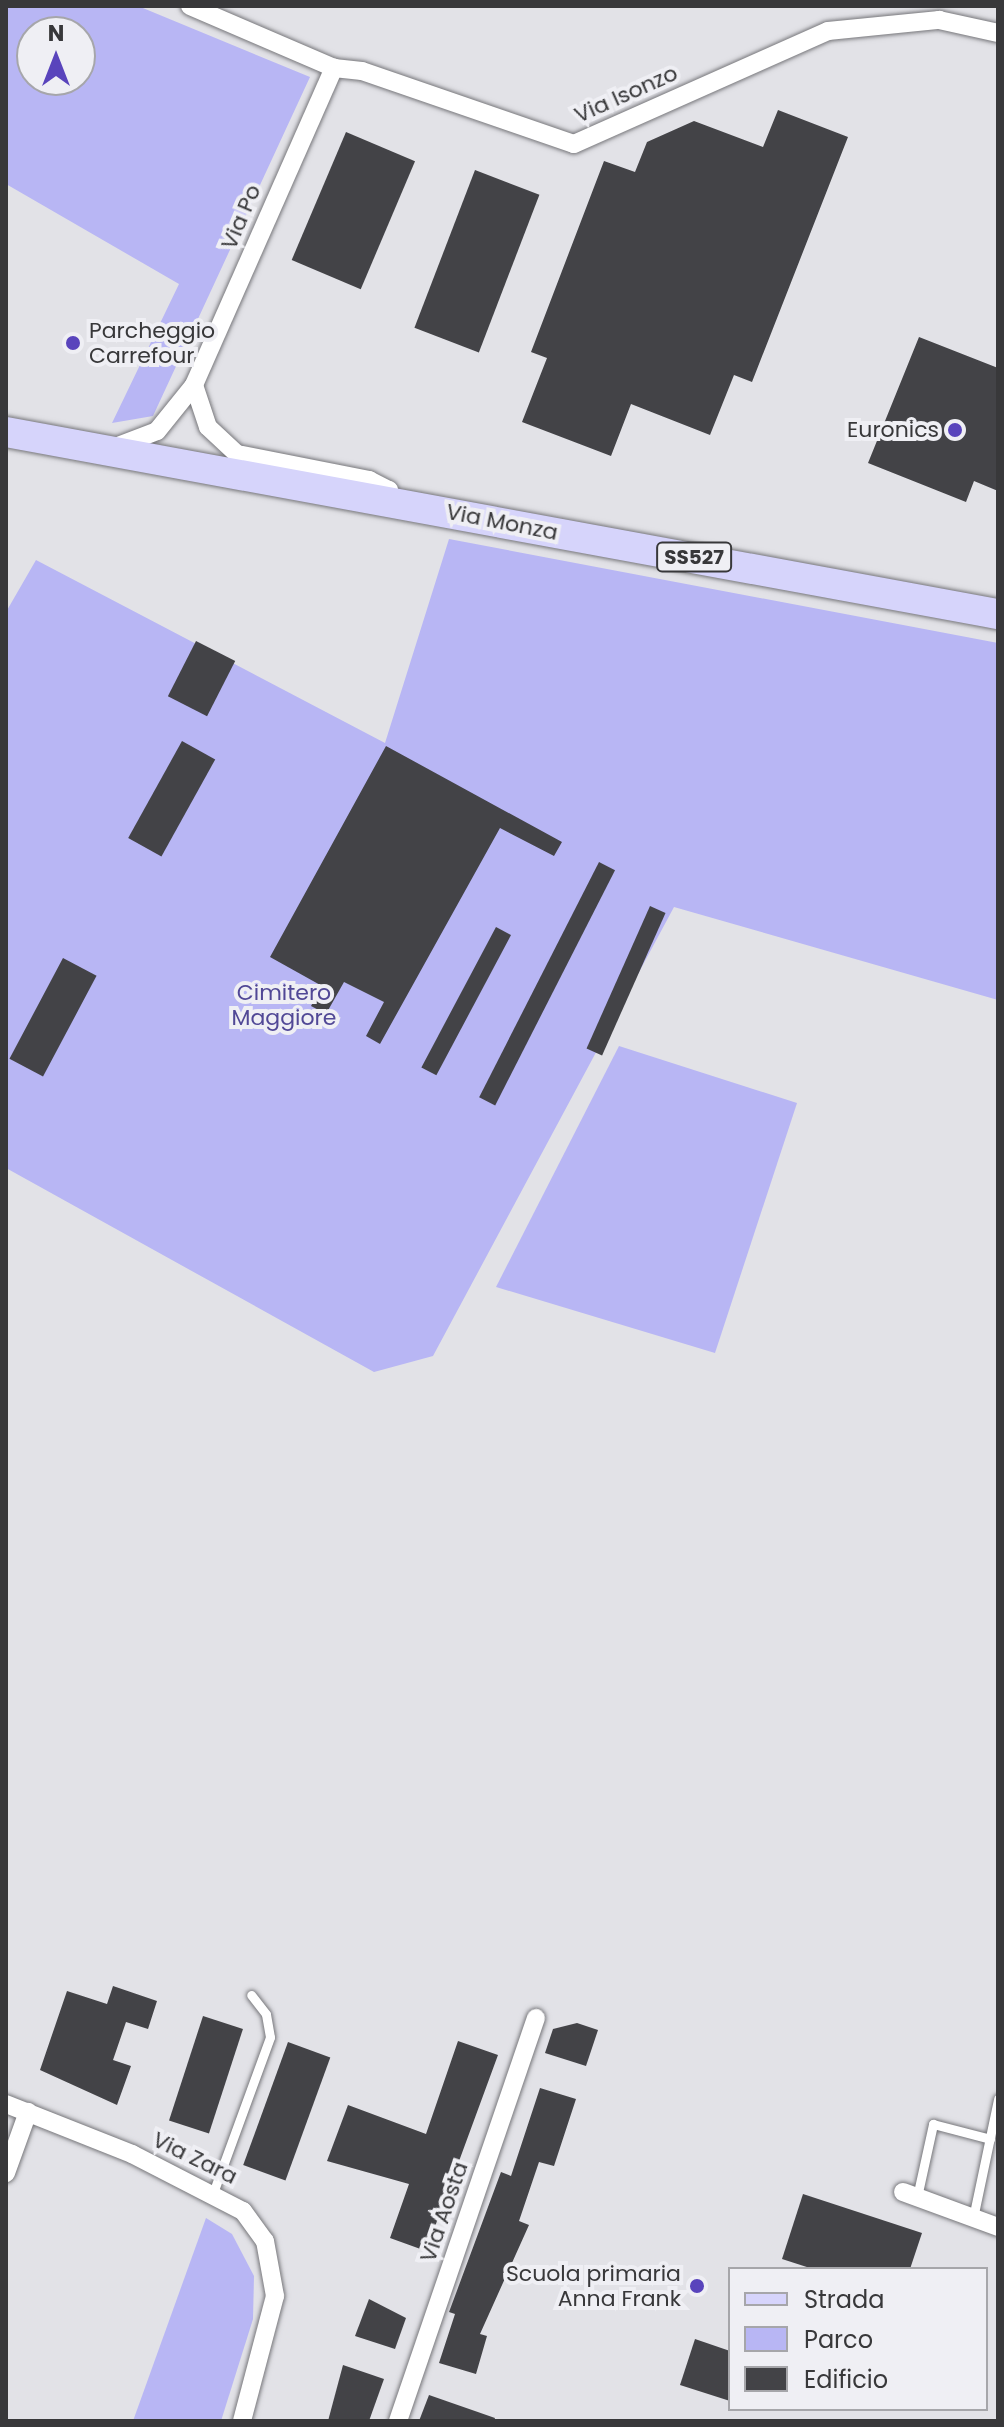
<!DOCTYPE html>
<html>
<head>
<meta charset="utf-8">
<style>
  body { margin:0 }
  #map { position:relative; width:1004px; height:2427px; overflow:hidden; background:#e2e2e7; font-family:Poppins,sans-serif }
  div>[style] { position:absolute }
  .green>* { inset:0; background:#b8b6f4 }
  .building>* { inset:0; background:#434347; transform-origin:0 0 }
  .roads { filter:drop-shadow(0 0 2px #77777b) drop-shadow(0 0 2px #77777b) }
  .service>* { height:9px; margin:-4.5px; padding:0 4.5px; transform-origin:4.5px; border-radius:4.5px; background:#fff }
  .minor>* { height:18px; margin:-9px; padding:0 9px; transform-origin:9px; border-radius:9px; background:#fff }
  .primary>* { height:30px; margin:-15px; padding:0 15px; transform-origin:15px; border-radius:15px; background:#d6d4fb }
  .dots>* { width:22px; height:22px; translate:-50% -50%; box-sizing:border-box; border:4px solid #efeff4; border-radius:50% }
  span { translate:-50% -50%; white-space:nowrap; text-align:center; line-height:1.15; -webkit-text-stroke:8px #efeff4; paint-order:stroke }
  .shield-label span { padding:2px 6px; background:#efeff4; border:2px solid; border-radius:6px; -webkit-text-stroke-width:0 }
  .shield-label { font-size:20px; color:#38383a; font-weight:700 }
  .street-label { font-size:22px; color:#38383a }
  .poi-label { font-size:22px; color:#38383a }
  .left { translate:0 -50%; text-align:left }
  .right { translate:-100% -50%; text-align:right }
  .park-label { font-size:22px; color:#514896 }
  .frame { position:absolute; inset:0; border:8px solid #38383a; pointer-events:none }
  .legend { position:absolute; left:728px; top:2267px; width:260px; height:144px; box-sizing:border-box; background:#efeff4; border:2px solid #a6a6aa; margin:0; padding:10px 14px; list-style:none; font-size:24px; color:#38383a }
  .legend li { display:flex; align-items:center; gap:16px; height:40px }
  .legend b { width:40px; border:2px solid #a6a6aa }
  .north { position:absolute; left:16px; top:16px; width:80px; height:80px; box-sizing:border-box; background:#efeff4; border:2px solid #a6a6aa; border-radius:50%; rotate:0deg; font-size:22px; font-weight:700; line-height:32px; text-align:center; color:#38383a }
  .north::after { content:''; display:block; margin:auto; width:28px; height:36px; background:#5944bc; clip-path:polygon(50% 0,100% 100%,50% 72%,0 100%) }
</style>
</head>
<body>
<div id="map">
  <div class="green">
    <i style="clip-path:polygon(evenodd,6px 6px,138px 6px,310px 77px,153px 416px,112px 423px,179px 284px,6px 184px,6px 6px,32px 32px,80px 32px,80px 80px,32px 80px,32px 32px)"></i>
    <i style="clip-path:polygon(449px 539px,998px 643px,998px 1000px,674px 907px,433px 1356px,374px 1372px,6px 1168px,6px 612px,36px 560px,385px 743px)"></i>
    <i style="clip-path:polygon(619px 1046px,797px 1103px,715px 1353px,496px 1287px)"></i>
    <i style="clip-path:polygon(206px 2218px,232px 2234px,254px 2276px,253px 2319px,221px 2421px,133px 2421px)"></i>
  </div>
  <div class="building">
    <i style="clip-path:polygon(778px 110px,848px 137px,752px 382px,734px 375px,710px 435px,631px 404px,611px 456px,522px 422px,547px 358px,531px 352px,604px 161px,635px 172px,647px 142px,694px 121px,763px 147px)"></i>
    <i style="left:346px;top:132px;width:75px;height:139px;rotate:23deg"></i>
    <i style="left:475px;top:170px;width:69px;height:169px;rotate:21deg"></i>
    <i style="clip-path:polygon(919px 337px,998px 368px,998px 491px,974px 481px,966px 502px,868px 463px)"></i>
    <i style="left:196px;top:641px;width:44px;height:62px;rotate:27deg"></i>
    <i style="left:182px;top:741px;width:38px;height:111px;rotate:29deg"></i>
    <i style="clip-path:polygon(386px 746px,562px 842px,554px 856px,500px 828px,380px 1044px,366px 1036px,384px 1002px,344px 982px,326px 1014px,311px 1006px,322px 986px,270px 957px)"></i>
    <i style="left:599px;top:862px;width:18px;height:264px;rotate:27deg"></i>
    <i style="left:650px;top:906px;width:17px;height:156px;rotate:24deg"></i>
    <i style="left:496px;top:927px;width:17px;height:159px;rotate:28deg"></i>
    <i style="left:63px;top:958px;width:38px;height:114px;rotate:28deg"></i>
    <i style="clip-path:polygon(113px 1986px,157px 2001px,148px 2029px,126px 2022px,113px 2060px,131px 2066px,117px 2105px,40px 2070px,67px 1991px,107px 2004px)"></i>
    <i style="left:203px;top:2016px;width:42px;height:110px;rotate:18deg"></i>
    <i style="clip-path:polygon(577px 2023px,598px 2030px,586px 2066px,545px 2053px,553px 2029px)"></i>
    <i style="clip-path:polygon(458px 2041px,498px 2055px,426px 2251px,390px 2238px,409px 2184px,327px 2161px,348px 2105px,426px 2134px)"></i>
    <i style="left:288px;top:2042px;width:45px;height:131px;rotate:20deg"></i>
    <i style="clip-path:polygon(540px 2088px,576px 2099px,554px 2166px,539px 2162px,519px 2221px,529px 2225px,480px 2334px,487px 2336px,476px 2374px,439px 2363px,455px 2314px,449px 2312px,501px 2172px,511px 2176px)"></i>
    <i style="clip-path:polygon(803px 2194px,922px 2233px,910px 2269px,813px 2269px,782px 2259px)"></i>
    <i style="clip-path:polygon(369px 2299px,406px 2318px,395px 2349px,355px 2336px)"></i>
    <i style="clip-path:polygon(695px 2339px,730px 2351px,730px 2401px,680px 2385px)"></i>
    <i style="clip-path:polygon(343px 2365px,384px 2379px,369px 2421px,328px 2421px)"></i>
    <i style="clip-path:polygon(429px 2395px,495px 2418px,494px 2421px,419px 2421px)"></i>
  </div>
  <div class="roads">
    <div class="service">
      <i style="left:213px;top:2193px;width:166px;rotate:-69.9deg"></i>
      <i style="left:270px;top:2037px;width:23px;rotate:-100deg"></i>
      <i style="left:266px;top:2014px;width:24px;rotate:-128deg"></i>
      <i style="left:917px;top:2197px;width:75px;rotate:-77.6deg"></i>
      <i style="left:933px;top:2124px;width:59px;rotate:14.7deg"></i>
      <i style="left:973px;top:2218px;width:122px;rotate:-78.1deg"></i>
    </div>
    <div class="minor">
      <i style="left:190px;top:6px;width:157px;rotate:23.3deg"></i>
      <i style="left:334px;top:68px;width:28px;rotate:6deg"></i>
      <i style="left:362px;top:71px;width:224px;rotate:19deg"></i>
      <i style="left:574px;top:144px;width:278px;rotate:-24deg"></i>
      <i style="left:828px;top:31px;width:112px;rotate:-5.7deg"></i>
      <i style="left:939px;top:20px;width:60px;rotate:12.4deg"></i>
      <i style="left:194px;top:385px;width:44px;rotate:71.6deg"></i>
      <i style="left:208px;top:427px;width:40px;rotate:43deg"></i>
      <i style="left:237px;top:454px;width:135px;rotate:11.1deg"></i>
      <i style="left:369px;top:480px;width:22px;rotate:27deg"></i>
      <i style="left:389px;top:490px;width:11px;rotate:85deg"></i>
      <i style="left:113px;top:448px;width:47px;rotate:-21.1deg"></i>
      <i style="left:157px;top:431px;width:59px;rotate:-51.2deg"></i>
      <i style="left:194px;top:385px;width:347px;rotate:-66.2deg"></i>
      <i style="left:6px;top:2104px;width:136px;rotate:21.6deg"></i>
      <i style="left:132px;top:2154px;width:125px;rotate:27.2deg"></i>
      <i style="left:243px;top:2211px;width:37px;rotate:54deg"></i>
      <i style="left:265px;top:2241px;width:56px;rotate:79.7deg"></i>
      <i style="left:275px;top:2296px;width:129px;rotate:104.8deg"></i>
      <i style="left:6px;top:2173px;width:65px;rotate:-70.2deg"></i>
      <i style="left:903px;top:2192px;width:101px;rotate:20.2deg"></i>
      <i style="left:398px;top:2421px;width:426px;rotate:-71.1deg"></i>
    </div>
    <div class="primary">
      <i style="left:6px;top:432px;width:1009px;rotate:10.4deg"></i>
    </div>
  </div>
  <div class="dots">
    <i style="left:73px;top:343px;background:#5944bc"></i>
    <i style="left:955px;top:430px;background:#5944bc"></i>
    <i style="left:697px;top:2286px;background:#5944bc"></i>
  </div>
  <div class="shield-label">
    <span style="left:694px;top:557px">SS527</span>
  </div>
  <div class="street-label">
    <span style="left:626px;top:94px;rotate:-24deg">Via Isonzo</span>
    <span style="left:241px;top:217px;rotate:-67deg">Via Po</span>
    <span style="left:502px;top:522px;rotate:11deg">Via Monza</span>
    <span style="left:195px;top:2158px;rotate:26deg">Via Zara</span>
    <span style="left:444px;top:2212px;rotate:-71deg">Via Aosta</span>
  </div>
  <div class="poi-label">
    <span class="left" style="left:89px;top:343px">Parcheggio<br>Carrefour</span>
    <span class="right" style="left:939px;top:430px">Euronics</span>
    <span class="right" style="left:681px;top:2286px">Scuola primaria<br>Anna Frank</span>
  </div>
  <div class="park-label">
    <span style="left:284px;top:1005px">Cimitero<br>Maggiore</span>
  </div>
  <div class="frame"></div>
  <ul class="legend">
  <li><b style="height:10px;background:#d6d4fb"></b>Strada</li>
  <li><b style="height:22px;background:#b8b6f4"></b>Parco</li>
  <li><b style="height:22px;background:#434347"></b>Edificio</li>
  </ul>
  <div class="north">N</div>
</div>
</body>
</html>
